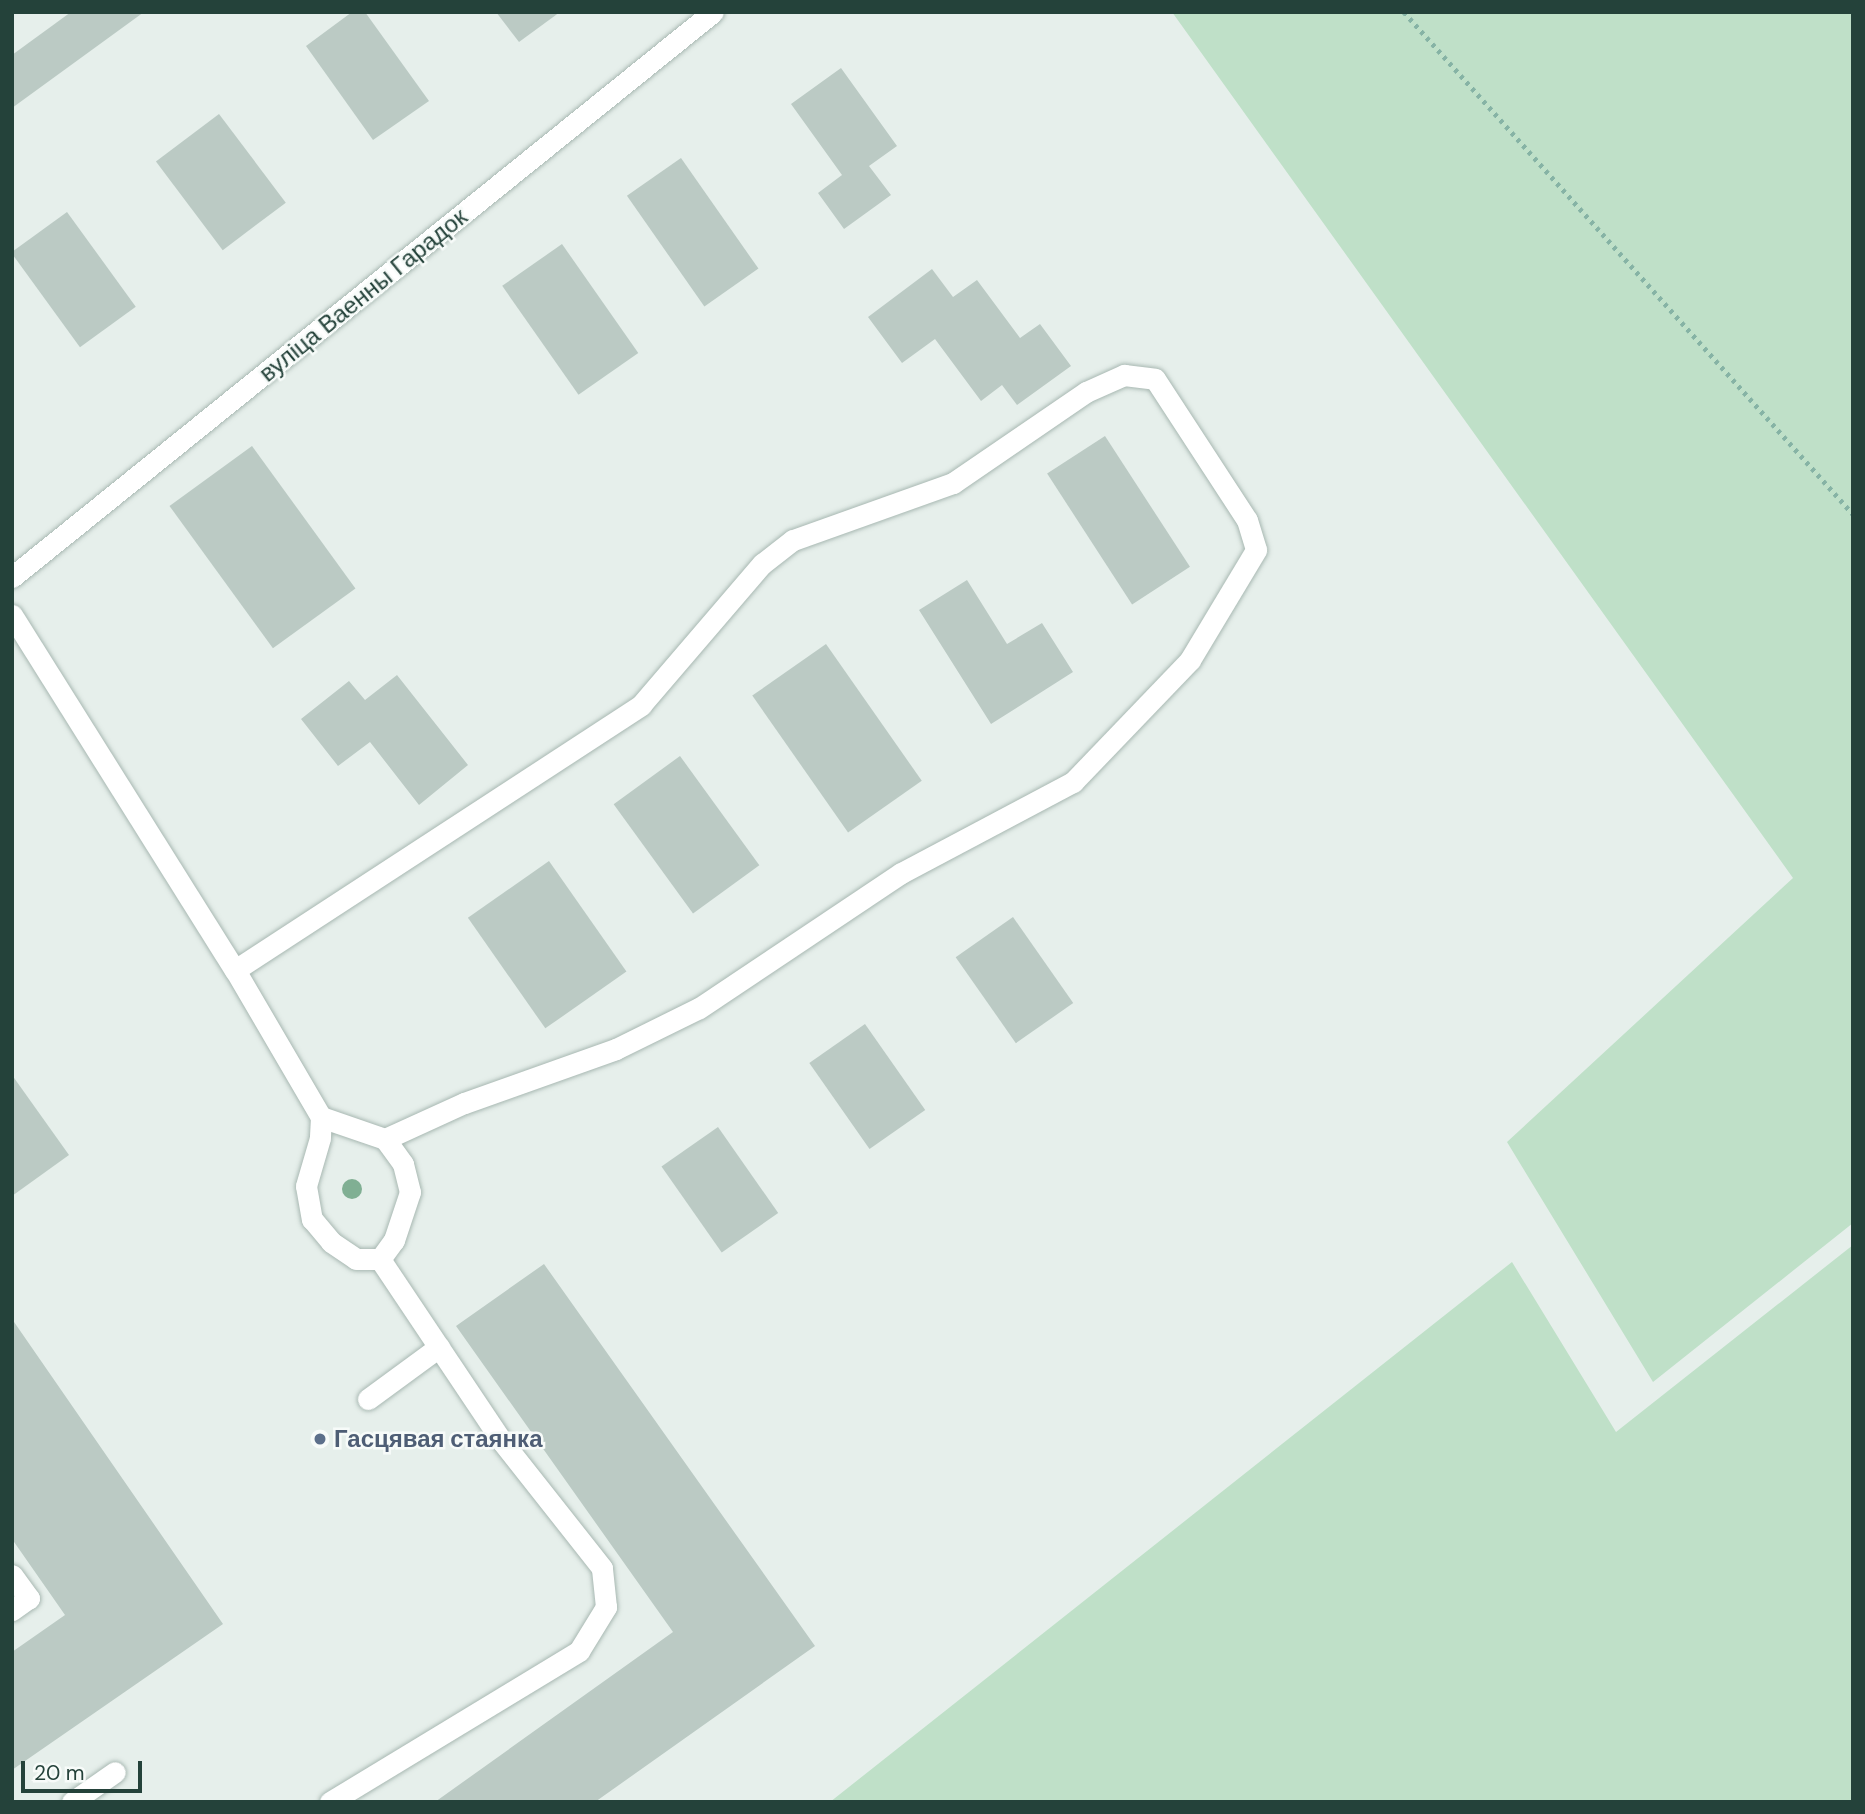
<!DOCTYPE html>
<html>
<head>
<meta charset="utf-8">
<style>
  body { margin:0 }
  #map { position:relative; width:1865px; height:1814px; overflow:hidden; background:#e6efeb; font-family:"DM Sans",sans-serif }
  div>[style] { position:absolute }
  .green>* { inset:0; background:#bfe0c8 }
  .building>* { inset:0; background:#bbcac4; transform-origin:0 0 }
  .path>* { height:4.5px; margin-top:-2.25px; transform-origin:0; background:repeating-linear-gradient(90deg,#86b3a5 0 3.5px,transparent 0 8.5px) }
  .roads { filter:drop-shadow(0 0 2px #a8b8b2) drop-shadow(0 0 2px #a8b8b2) }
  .lane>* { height:21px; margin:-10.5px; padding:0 10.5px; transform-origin:10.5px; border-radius:10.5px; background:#fff }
  .street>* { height:21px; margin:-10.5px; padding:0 10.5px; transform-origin:10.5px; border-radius:10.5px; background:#fff }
  .trees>* { width:20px; height:20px; margin:-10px; border-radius:50%; background:#80af93 }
  .dots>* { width:19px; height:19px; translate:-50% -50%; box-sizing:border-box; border:4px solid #f7fbf9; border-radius:50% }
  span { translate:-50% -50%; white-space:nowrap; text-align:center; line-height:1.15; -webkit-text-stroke:5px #f7fbf9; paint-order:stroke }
  .street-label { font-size:24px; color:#24423a }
  .service-label { font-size:24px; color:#4e5e75; font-weight:700 }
  .left { translate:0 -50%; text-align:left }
  .frame { position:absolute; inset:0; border:14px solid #24423a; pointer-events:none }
  .scale { position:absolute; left:21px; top:1761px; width:121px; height:32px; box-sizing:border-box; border:4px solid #24423a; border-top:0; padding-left:9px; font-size:21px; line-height:24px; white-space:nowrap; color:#24423a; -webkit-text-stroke:5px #f7fbf9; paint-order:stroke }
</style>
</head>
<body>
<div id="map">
  <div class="green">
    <i style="clip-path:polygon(1172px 12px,1853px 12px,1853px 1223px,1653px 1382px,1507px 1142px,1793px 878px)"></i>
    <i style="clip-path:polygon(1853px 1245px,1853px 1802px,830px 1802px,1512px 1262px,1616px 1432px)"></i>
  </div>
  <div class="building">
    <i style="clip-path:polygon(71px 12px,144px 12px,12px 108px,12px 55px)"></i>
    <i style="clip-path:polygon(352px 12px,365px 12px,429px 101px,373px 140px,306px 46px)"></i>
    <i style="clip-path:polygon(496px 12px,560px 12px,519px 42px)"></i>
    <i style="clip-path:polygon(841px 68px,897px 146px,869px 166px,891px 195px,844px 229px,818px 193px,842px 175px,791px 104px)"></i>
    <i style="left:219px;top:114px;width:111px;height:79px;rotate:53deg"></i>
    <i style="left:681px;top:158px;width:135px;height:66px;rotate:55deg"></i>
    <i style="left:67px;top:212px;width:117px;height:69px;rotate:54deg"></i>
    <i style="left:562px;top:244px;width:133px;height:73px;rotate:55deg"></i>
    <i style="clip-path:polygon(932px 269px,953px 297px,977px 280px,1020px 338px,1040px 324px,1071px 366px,1017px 405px,1002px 385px,981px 401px,935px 339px,902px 363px,868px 317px)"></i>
    <i style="left:1105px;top:436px;width:156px;height:69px;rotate:57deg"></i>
    <i style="left:252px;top:446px;width:176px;height:102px;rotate:54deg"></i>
    <i style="clip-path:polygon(967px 580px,1007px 644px,1042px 623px,1073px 672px,991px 724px,919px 610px)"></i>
    <i style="left:826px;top:644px;width:167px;height:90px;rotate:55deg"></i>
    <i style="clip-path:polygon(397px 675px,468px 765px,419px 805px,370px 742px,338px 766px,301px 719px,349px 681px,365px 700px)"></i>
    <i style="left:680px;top:756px;width:135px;height:82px;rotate:54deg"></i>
    <i style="left:549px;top:861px;width:135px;height:99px;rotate:55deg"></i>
    <i style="left:1013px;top:917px;width:105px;height:70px;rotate:55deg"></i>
    <i style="left:865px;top:1024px;width:105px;height:68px;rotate:55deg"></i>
    <i style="clip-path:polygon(12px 1075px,69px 1155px,12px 1196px)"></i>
    <i style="left:718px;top:1127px;width:105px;height:69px;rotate:55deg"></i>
    <i style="clip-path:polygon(544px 1264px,815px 1646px,595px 1802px,435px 1802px,673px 1632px,456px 1326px)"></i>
    <i style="clip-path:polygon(12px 1319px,223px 1624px,12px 1770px,12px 1652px,65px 1615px,12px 1539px)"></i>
  </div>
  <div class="path">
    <i style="left:1404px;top:12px;width:674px;rotate:48.19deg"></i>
  </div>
  <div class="roads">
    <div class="lane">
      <i style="left:12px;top:615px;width:419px;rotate:57.9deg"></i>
      <i style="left:235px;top:970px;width:170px;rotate:59.7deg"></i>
      <i style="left:321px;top:1117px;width:21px;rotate:93deg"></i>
      <i style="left:320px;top:1138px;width:50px;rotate:106.3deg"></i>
      <i style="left:306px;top:1186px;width:34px;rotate:80deg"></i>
      <i style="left:312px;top:1219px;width:30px;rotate:50deg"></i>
      <i style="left:331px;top:1242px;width:30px;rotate:34deg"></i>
      <i style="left:356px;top:1259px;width:24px"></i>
      <i style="left:235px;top:970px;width:485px;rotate:-33.1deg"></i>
      <i style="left:641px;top:705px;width:186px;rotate:-49.4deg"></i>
      <i style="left:762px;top:564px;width:39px;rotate:-38deg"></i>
      <i style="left:793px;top:540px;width:170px;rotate:-19.6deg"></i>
      <i style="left:953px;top:483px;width:161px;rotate:-34.4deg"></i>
      <i style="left:1086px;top:392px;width:42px;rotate:-24.1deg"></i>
      <i style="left:1124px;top:375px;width:31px;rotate:7deg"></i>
      <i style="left:1155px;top:379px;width:168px;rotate:56.9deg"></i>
      <i style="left:1247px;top:520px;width:31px;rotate:73deg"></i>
      <i style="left:1256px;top:550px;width:128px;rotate:121deg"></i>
      <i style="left:1190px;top:660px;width:169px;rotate:133.8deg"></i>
      <i style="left:1073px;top:782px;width:195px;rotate:152.1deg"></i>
      <i style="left:901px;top:873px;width:243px;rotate:146.2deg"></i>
      <i style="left:699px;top:1008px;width:93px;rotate:153.7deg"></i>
      <i style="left:616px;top:1049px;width:161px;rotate:160.4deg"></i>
      <i style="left:464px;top:1103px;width:87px;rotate:155.5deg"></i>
      <i style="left:321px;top:1117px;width:68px;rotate:19deg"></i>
      <i style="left:385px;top:1139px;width:31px;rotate:54deg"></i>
      <i style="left:403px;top:1164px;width:29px;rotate:76deg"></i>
      <i style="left:410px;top:1192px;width:51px;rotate:108.4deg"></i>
      <i style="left:394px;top:1240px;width:24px;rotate:126deg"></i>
      <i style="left:368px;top:1399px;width:88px;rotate:-36.2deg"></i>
      <i style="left:12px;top:1575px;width:29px;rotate:54deg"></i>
      <i style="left:29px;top:1598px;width:21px;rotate:145deg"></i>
      <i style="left:72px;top:1802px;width:52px;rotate:-34.9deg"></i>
      <i style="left:330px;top:1802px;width:291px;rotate:-31.2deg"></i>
      <i style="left:579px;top:1651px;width:52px;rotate:-58.5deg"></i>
      <i style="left:606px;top:1607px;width:39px;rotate:-96deg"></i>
      <i style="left:602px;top:1568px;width:163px;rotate:-128.3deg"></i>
      <i style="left:501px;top:1440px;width:218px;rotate:-123.8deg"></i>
    </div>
    <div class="street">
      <i style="left:12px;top:577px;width:900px;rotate:-38.87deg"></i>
    </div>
  </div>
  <div class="trees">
    <i style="left:352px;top:1189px"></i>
  </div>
  <div class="dots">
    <i style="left:320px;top:1439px;background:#5c6f8a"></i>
  </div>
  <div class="street-label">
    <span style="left:363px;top:295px;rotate:-39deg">вуліца Ваенны Гарадок</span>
  </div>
  <div class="service-label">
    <span class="left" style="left:334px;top:1439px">Гасцявая стаянка</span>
  </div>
  <div class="frame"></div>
  <div class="scale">20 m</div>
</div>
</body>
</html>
